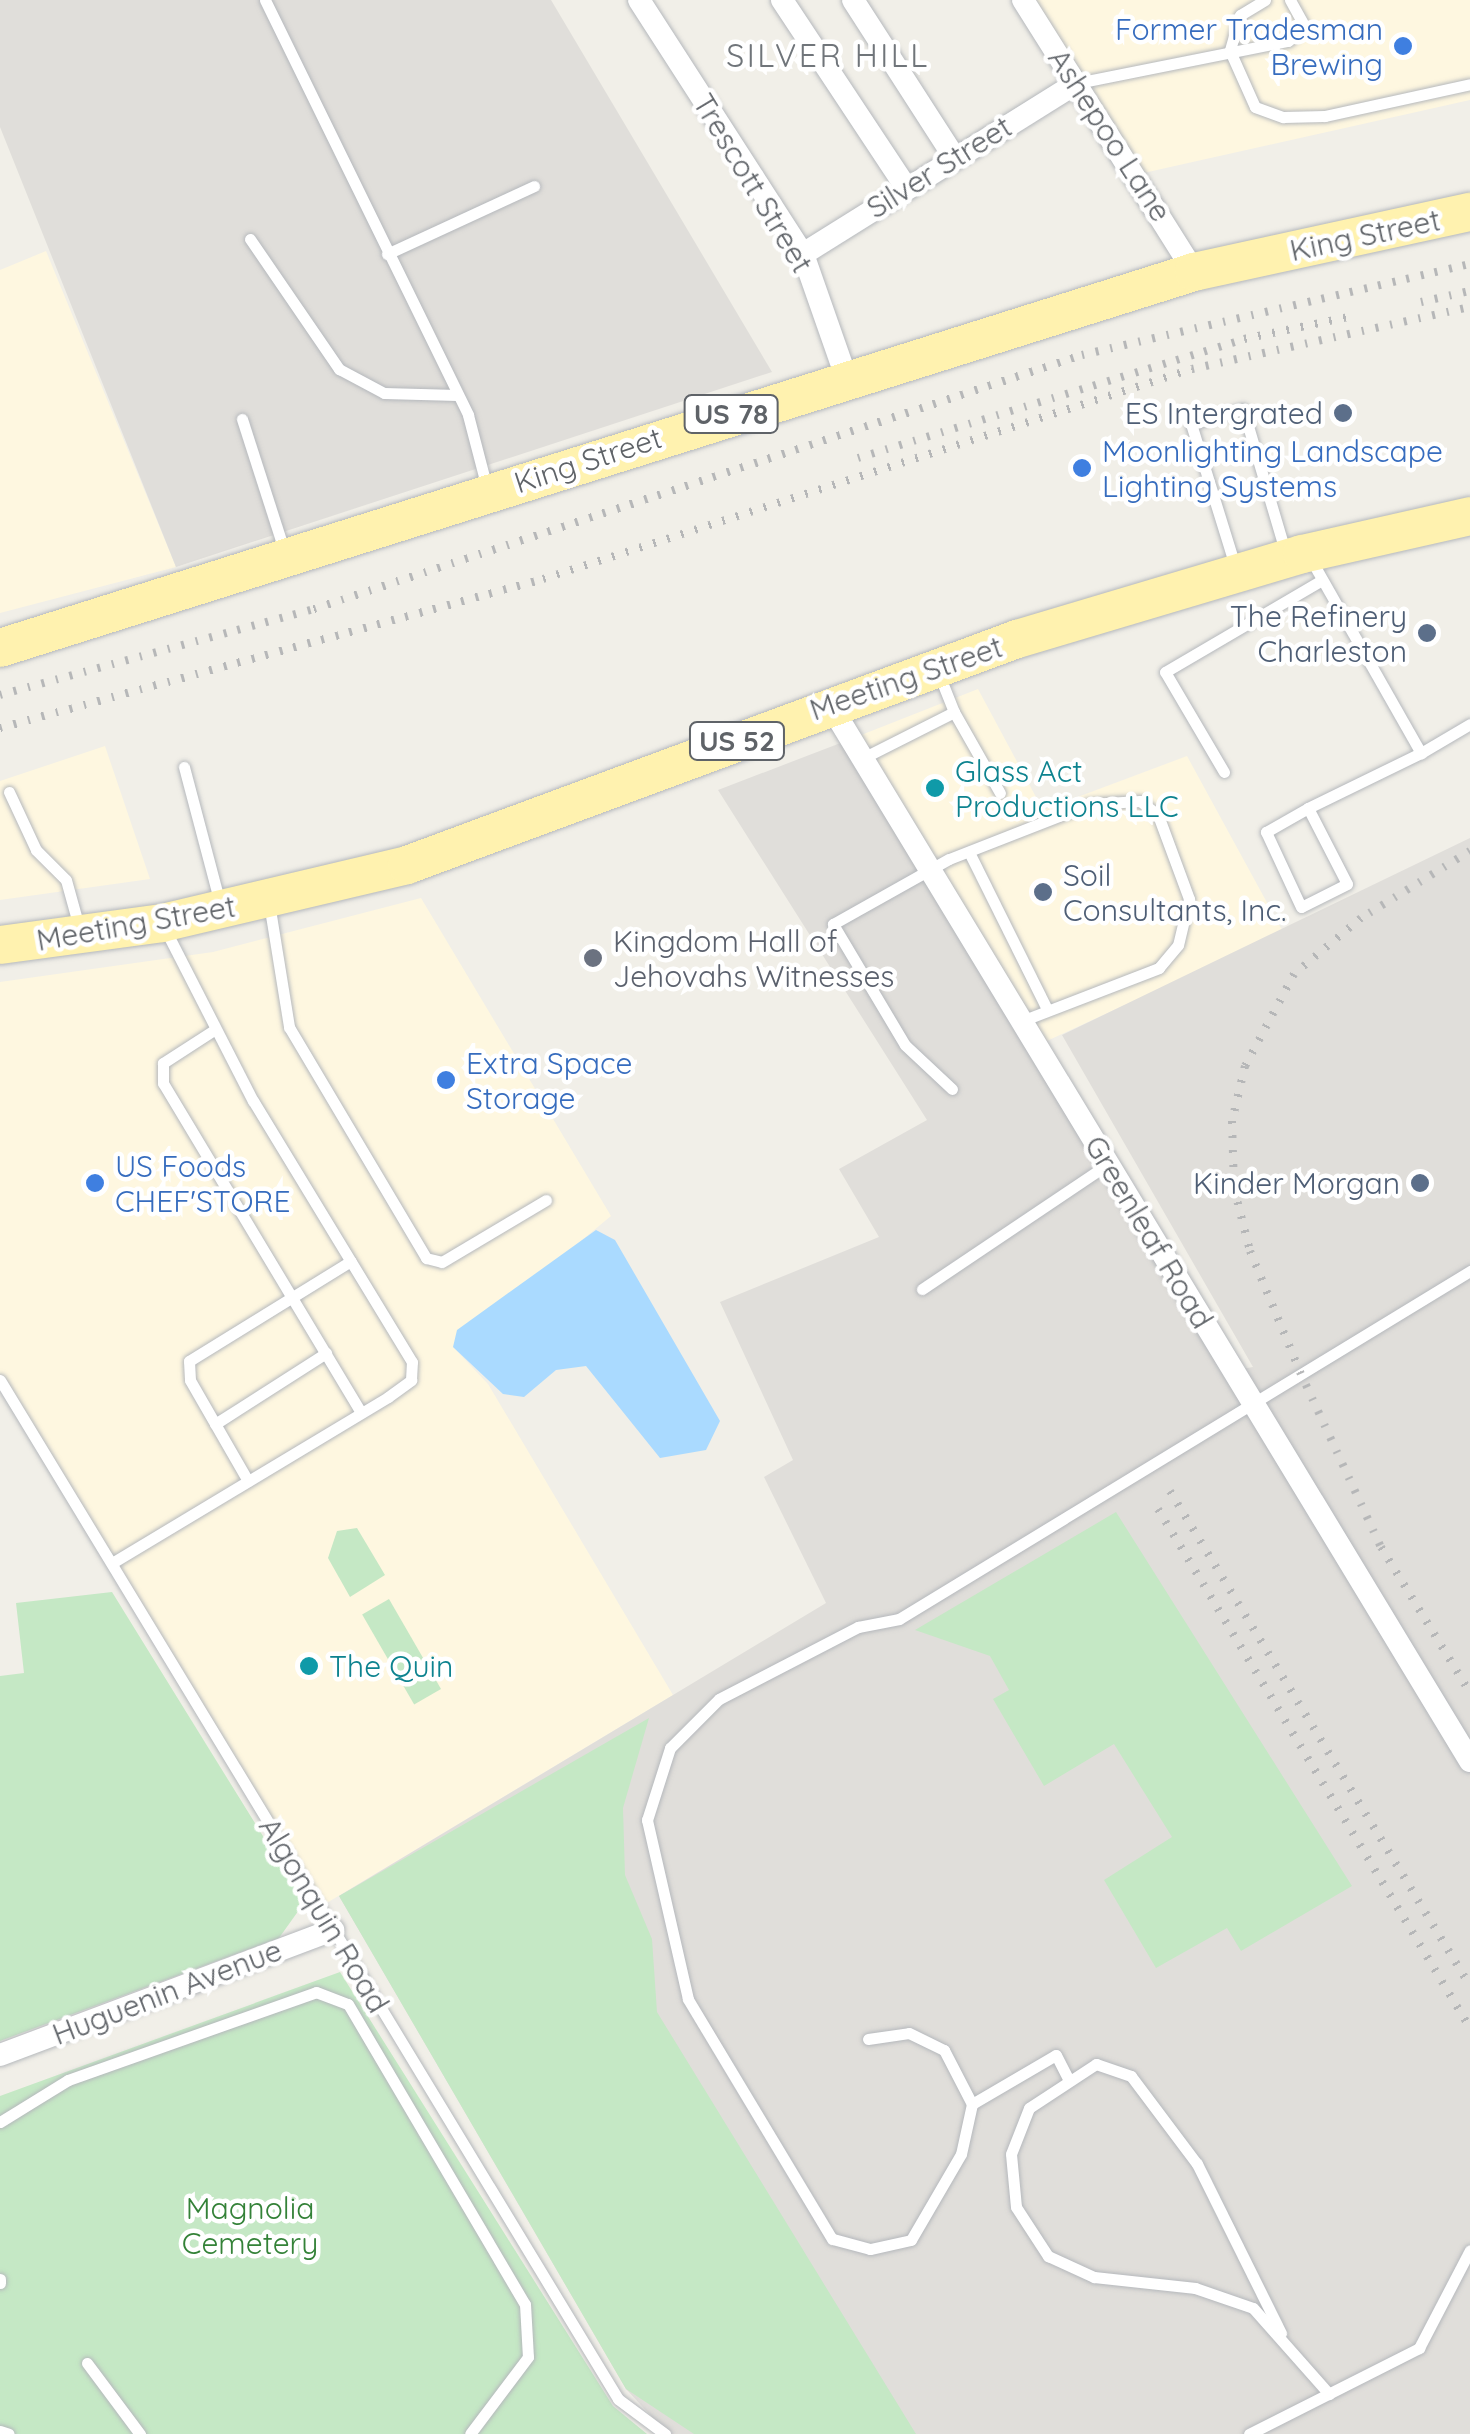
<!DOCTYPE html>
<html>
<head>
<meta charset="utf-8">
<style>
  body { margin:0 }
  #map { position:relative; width:1470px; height:2434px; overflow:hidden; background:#f1efe8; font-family:Quicksand,sans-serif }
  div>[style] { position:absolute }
  .commercial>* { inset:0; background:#fef7e0 }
  .industrial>* { inset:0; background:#e0deda }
  .green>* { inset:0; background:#c5e8c5; transform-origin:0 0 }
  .water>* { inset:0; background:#aadaff }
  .roads { filter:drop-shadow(0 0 2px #b5b8bc) drop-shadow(0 0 2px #b5b8bc) }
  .lane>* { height:11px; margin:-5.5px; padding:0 5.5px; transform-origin:5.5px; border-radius:5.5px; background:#fff }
  .street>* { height:22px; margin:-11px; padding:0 11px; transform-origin:11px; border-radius:11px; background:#fff }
  .primary>* { height:38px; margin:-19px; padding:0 19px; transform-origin:19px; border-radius:19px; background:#fff2af }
  .rail>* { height:8px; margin-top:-4px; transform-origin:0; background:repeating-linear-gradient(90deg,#b6b7b8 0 2.5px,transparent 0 14.5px) }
  .dots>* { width:28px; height:28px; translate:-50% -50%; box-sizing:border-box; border:5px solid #fff; border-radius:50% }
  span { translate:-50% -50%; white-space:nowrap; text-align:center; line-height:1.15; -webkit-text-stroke:9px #fff; paint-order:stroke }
  .shield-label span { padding:2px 8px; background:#fff; border:2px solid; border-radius:8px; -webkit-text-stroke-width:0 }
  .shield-label { font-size:28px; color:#5f6368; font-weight:700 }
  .shop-label { font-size:30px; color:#366cbe }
  .right { translate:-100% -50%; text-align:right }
  .left { translate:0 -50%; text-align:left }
  .street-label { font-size:30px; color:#5f6368 }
  .service-label { font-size:30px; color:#4e5e75 }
  .culture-label { font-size:30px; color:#0d838f }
  .worship-label { font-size:30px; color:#5b616d }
  .park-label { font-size:30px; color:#348238 }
  .neighbourhood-label { font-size:32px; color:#70757a; letter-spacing:2.5px }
</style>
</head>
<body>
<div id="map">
  <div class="commercial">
    <i style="clip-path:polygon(1022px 0,1470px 0,1470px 100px,1139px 174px)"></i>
    <i style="clip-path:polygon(46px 251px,176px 567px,0 613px,0 270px)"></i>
    <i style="clip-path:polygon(978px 689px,1043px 810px,1187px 756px,1283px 932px,1036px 1046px,851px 739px)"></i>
    <i style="clip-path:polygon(105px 746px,150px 879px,0 900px,0 781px)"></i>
    <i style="clip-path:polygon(421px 898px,611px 1216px,453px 1347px,488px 1384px,673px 1695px,320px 1907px,0 1381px,0 982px,213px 952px)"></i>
  </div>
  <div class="industrial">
    <i style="clip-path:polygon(0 0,551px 0,772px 372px,176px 567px,0 127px)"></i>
    <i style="clip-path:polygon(851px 739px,1224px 1372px,1253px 1367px,1062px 1035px,1470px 838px,1470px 2434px,668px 2434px,626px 2389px,339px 1896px,826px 1603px,764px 1477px,793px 1460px,720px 1302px,879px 1237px,839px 1169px,927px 1120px,718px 790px)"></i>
  </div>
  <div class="green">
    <i style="clip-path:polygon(1116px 1512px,1352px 1886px,1241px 1951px,1227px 1928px,1156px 1968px,1104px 1880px,1172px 1837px,1114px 1744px,1044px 1786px,993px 1699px,1009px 1690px,990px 1656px,915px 1630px)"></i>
    <i style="clip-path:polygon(357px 1528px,385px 1575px,350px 1597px,328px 1558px,337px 1531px)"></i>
    <i style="clip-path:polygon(112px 1592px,300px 1896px,299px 1910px,279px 1938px,0 2041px,0 1676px,24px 1673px,16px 1603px)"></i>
    <i style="left:389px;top:1599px;width:104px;height:31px;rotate:60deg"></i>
    <i style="clip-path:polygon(649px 1718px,623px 1808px,625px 1875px,652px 1939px,657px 2012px,916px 2434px,694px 2434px,626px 2389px,339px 1896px)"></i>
    <i style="clip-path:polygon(340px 1972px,613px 2406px,647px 2434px,0 2434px,0 2096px)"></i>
  </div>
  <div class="water">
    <i style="clip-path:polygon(596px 1230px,615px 1240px,720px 1421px,706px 1450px,660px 1458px,586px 1366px,556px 1370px,524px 1397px,503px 1394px,453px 1347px,457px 1330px)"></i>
  </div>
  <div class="roads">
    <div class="lane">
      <i style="left:265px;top:0;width:462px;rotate:63.9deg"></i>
      <i style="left:468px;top:415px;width:75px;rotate:75.4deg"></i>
      <i style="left:1265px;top:0;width:29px;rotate:149deg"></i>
      <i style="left:1240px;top:15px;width:37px;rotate:106deg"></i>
      <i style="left:1230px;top:51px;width:61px;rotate:65.9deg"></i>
      <i style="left:1255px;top:107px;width:30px;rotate:20deg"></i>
      <i style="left:1283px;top:117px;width:42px;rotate:-1.4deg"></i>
      <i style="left:1325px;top:116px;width:148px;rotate:-12.4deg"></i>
      <i style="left:1077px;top:83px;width:215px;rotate:-11.3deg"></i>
      <i style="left:1288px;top:41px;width:22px;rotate:-39deg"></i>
      <i style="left:1305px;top:27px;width:31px;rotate:-119deg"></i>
      <i style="left:250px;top:239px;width:158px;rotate:55.6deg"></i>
      <i style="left:339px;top:369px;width:51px;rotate:28.1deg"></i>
      <i style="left:384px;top:393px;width:73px;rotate:1.6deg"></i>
      <i style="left:387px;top:254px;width:162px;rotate:-24.8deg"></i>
      <i style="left:242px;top:419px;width:141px;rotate:72.2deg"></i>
      <i style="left:1309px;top:556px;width:227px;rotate:60.4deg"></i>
      <i style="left:1236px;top:569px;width:152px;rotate:-107.2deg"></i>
      <i style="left:1191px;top:424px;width:54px;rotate:-16.1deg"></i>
      <i style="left:1243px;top:409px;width:151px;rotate:73.5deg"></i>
      <i style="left:954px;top:712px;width:93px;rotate:60.4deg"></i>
      <i style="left:863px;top:758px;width:102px;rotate:-26.8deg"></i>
      <i style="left:954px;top:712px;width:43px;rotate:-111.8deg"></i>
      <i style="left:184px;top:767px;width:141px;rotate:75.2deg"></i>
      <i style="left:1224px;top:772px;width:116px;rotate:-120.5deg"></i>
      <i style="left:1165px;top:672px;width:182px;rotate:-30.4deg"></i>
      <i style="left:9px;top:792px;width:64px;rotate:65deg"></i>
      <i style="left:36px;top:850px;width:42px;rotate:45deg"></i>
      <i style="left:66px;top:880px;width:49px;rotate:74.5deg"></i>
      <i style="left:1308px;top:808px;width:85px;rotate:62.8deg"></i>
      <i style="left:1347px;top:884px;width:51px;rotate:153.4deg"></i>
      <i style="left:1301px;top:907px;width:83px;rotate:-115deg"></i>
      <i style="left:1266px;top:832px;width:48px;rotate:-29.7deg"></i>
      <i style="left:1308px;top:808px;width:126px;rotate:-26deg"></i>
      <i style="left:1421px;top:753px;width:57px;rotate:-30.6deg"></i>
      <i style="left:969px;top:852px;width:173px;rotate:63.6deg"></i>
      <i style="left:269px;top:903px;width:126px;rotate:80.8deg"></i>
      <i style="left:289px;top:1027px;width:269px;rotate:59.3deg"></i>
      <i style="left:426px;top:1258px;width:16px;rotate:14deg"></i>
      <i style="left:442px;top:1262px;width:121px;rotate:-30.8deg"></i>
      <i style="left:214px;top:1030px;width:61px;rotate:147.1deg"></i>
      <i style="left:163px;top:1063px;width:20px;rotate:90deg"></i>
      <i style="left:163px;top:1083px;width:384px;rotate:59deg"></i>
      <i style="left:952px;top:1089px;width:64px;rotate:-136.9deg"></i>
      <i style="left:905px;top:1045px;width:141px;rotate:-120.8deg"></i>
      <i style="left:833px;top:924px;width:133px;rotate:-29.3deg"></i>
      <i style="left:949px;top:859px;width:150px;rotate:-21.4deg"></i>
      <i style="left:1089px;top:804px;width:51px;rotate:-3.4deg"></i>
      <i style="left:1140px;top:801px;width:23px;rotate:38deg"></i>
      <i style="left:1158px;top:815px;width:90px;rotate:69.7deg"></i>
      <i style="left:1189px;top:899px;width:47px;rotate:103.4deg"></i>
      <i style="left:1178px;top:945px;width:30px;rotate:130deg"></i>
      <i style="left:1159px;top:968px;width:147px;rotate:158.9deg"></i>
      <i style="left:922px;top:1289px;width:224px;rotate:-33.9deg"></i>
      <i style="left:0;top:1380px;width:1192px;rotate:58.76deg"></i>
      <i style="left:618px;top:2399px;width:59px;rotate:36.7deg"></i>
      <i style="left:215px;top:1424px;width:132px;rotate:-32.6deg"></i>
      <i style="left:248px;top:1481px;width:116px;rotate:-119.9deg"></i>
      <i style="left:190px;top:1380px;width:19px;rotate:-93deg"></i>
      <i style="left:189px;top:1361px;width:190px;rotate:-31.7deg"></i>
      <i style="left:112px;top:1563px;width:322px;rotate:-31deg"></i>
      <i style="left:388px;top:1397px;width:29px;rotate:-36deg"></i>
      <i style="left:411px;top:1380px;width:18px;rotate:-87deg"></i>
      <i style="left:412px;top:1362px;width:306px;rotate:-121.3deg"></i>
      <i style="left:253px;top:1101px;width:195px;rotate:-117.1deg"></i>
      <i style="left:868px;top:2039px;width:41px;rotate:-8.3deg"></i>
      <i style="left:909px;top:2033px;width:39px;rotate:26deg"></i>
      <i style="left:944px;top:2050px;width:61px;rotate:62.6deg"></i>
      <i style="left:972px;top:2104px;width:97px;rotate:-30.3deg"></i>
      <i style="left:1056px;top:2055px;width:25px;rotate:63deg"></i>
      <i style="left:972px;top:2104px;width:51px;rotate:102.4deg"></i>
      <i style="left:961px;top:2154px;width:99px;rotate:120.2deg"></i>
      <i style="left:911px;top:2240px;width:42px;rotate:167.6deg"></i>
      <i style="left:870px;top:2249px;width:39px;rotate:-165deg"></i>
      <i style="left:832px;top:2239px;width:280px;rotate:-121deg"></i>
      <i style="left:688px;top:1999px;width:184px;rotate:-102.9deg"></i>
      <i style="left:647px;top:1820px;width:76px;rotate:-72.3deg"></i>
      <i style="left:670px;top:1748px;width:69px;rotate:-45deg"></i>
      <i style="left:719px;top:1699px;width:157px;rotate:-27.4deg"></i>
      <i style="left:858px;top:1627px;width:42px;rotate:-11deg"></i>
      <i style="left:899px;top:1619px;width:669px;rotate:-31.36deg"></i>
      <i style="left:0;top:2122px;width:80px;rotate:-31.7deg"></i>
      <i style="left:68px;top:2080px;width:263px;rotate:-19.5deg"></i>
      <i style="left:316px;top:1992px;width:34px;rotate:21deg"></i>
      <i style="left:348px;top:2004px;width:348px;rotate:59.5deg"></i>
      <i style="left:525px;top:2304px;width:53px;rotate:86.8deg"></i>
      <i style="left:528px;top:2357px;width:96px;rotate:127deg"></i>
      <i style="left:0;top:2279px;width:4px;rotate:90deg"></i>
      <i style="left:1281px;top:2333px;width:189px;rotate:-116.4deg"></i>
      <i style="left:1197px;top:2164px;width:110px;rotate:-126.9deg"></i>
      <i style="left:1131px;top:2076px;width:37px;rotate:-161deg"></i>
      <i style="left:1096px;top:2064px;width:80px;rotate:146.7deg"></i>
      <i style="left:1029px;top:2108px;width:49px;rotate:111.4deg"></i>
      <i style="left:1011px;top:2154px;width:53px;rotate:84.6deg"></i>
      <i style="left:1016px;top:2207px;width:59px;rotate:56.9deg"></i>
      <i style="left:1048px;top:2256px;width:51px;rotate:24.5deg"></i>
      <i style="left:1094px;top:2277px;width:102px;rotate:6.2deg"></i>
      <i style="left:1195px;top:2288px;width:61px;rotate:19deg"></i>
      <i style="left:1253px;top:2308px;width:115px;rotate:48.5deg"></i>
      <i style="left:87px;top:2363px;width:89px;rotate:53.3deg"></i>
      <i style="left:0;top:2431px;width:9px;rotate:18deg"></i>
      <i style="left:1249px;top:2434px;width:191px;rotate:-26.8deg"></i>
      <i style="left:1419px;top:2348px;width:110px;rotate:-62.5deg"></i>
    </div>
    <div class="street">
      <i style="left:639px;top:0;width:302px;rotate:57.2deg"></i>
      <i style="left:803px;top:254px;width:130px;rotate:70.7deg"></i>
      <i style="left:782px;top:0;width:224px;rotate:56.5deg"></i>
      <i style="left:853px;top:0;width:187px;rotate:57.2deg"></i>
      <i style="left:1023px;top:0;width:321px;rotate:57.8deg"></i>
      <i style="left:803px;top:254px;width:323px;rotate:-32deg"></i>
      <i style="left:829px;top:703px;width:1237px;rotate:58.79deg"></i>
      <i style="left:0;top:2055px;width:356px;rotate:-20.6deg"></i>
    </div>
    <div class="primary">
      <i style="left:0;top:648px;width:1252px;rotate:-17.48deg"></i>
      <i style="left:1194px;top:272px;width:282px;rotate:-12.3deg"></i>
      <i style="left:0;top:945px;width:163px;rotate:-7.7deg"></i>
      <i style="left:162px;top:923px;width:252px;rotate:-13.3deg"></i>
      <i style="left:407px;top:865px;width:651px;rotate:-20.33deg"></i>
      <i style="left:1017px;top:639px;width:297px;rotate:-16.6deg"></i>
      <i style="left:1302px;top:554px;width:172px;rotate:-12.7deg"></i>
    </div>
  </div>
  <div class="rail">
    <i style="left:1421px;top:302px;width:50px;rotate:-12.7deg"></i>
    <i style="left:858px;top:458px;width:404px;rotate:-17.1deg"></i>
    <i style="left:1244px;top:339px;width:106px;rotate:-11.9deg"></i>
    <i style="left:0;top:695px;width:326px;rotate:-15.3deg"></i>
    <i style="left:314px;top:609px;width:809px;rotate:-18.3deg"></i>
    <i style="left:1082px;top:355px;width:399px;rotate:-13.2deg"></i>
    <i style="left:0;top:728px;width:563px;rotate:-15.34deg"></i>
    <i style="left:543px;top:579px;width:682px;rotate:-17.93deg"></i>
    <i style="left:1192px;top:369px;width:285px;rotate:-12.6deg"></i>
    <i style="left:1470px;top:851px;width:128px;rotate:148.4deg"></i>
    <i style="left:1361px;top:918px;width:87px;rotate:140.1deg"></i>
    <i style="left:1294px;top:974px;width:104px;rotate:118deg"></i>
    <i style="left:1245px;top:1066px;width:57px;rotate:103.3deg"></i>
    <i style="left:1232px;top:1121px;width:67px;rotate:88.3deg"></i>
    <i style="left:1234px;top:1188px;width:65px;rotate:75.7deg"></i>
    <i style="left:1250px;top:1251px;width:131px;rotate:67.5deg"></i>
    <i style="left:1300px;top:1372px;width:193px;rotate:65.2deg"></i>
    <i style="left:1381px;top:1547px;width:171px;rotate:58.6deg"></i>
    <i style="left:1170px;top:1491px;width:579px;rotate:58.78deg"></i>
    <i style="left:1158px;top:1509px;width:606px;rotate:58.99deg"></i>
  </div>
  <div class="dots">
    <i style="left:1403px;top:46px;background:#3f7fe0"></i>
    <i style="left:1343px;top:413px;background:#5c6f8a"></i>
    <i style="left:1082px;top:468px;background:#3f7fe0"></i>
    <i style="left:1427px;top:633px;background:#5c6f8a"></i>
    <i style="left:935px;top:788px;background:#0f9aa8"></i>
    <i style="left:1043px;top:892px;background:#5c6f8a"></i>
    <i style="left:593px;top:958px;background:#6b7280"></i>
    <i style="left:446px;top:1080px;background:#3f7fe0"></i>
    <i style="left:95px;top:1183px;background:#3f7fe0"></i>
    <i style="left:1420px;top:1183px;background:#5c6f8a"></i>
    <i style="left:309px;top:1666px;background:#0f9aa8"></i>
  </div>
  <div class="shield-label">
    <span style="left:731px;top:414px">US 78</span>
    <span style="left:737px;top:741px">US 52</span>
  </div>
  <div class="shop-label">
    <span class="right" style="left:1383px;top:46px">Former Tradesman<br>Brewing</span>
    <span class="left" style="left:1102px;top:468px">Moonlighting Landscape<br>Lighting Systems</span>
    <span class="left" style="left:466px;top:1080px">Extra Space<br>Storage</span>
    <span class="left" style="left:115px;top:1183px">US Foods<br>CHEF'STORE</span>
  </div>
  <div class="street-label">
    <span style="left:1110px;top:135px;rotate:57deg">Ashepoo Lane</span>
    <span style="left:939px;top:167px;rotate:-32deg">Silver Street</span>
    <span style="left:753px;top:183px;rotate:59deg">Trescott Street</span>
    <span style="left:1365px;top:235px;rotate:-12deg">King Street</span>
    <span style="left:588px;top:460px;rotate:-18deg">King Street</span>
    <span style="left:906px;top:678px;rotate:-19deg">Meeting Street</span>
    <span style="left:136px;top:923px;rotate:-10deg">Meeting Street</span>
    <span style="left:1149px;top:1232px;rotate:59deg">Greenleaf Road</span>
    <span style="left:324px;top:1915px;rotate:59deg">Algonquin Road</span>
    <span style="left:167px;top:1992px;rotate:-21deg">Huguenin Avenue</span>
  </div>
  <div class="service-label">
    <span class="right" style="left:1323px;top:413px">ES Intergrated</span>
    <span class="right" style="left:1407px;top:633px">The Refinery<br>Charleston</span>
    <span class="left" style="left:1063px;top:892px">Soil<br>Consultants, Inc.</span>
    <span class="right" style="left:1400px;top:1183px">Kinder Morgan</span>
  </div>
  <div class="culture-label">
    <span class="left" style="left:955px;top:788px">Glass Act<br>Productions LLC</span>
    <span class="left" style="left:329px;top:1666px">The Quin</span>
  </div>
  <div class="worship-label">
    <span class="left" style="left:613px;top:958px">Kingdom Hall of<br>Jehovahs Witnesses</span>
  </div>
  <div class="park-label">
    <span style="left:250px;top:2225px">Magnolia<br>Cemetery</span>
  </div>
  <div class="neighbourhood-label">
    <span style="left:828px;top:55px">SILVER HILL</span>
  </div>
</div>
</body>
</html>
